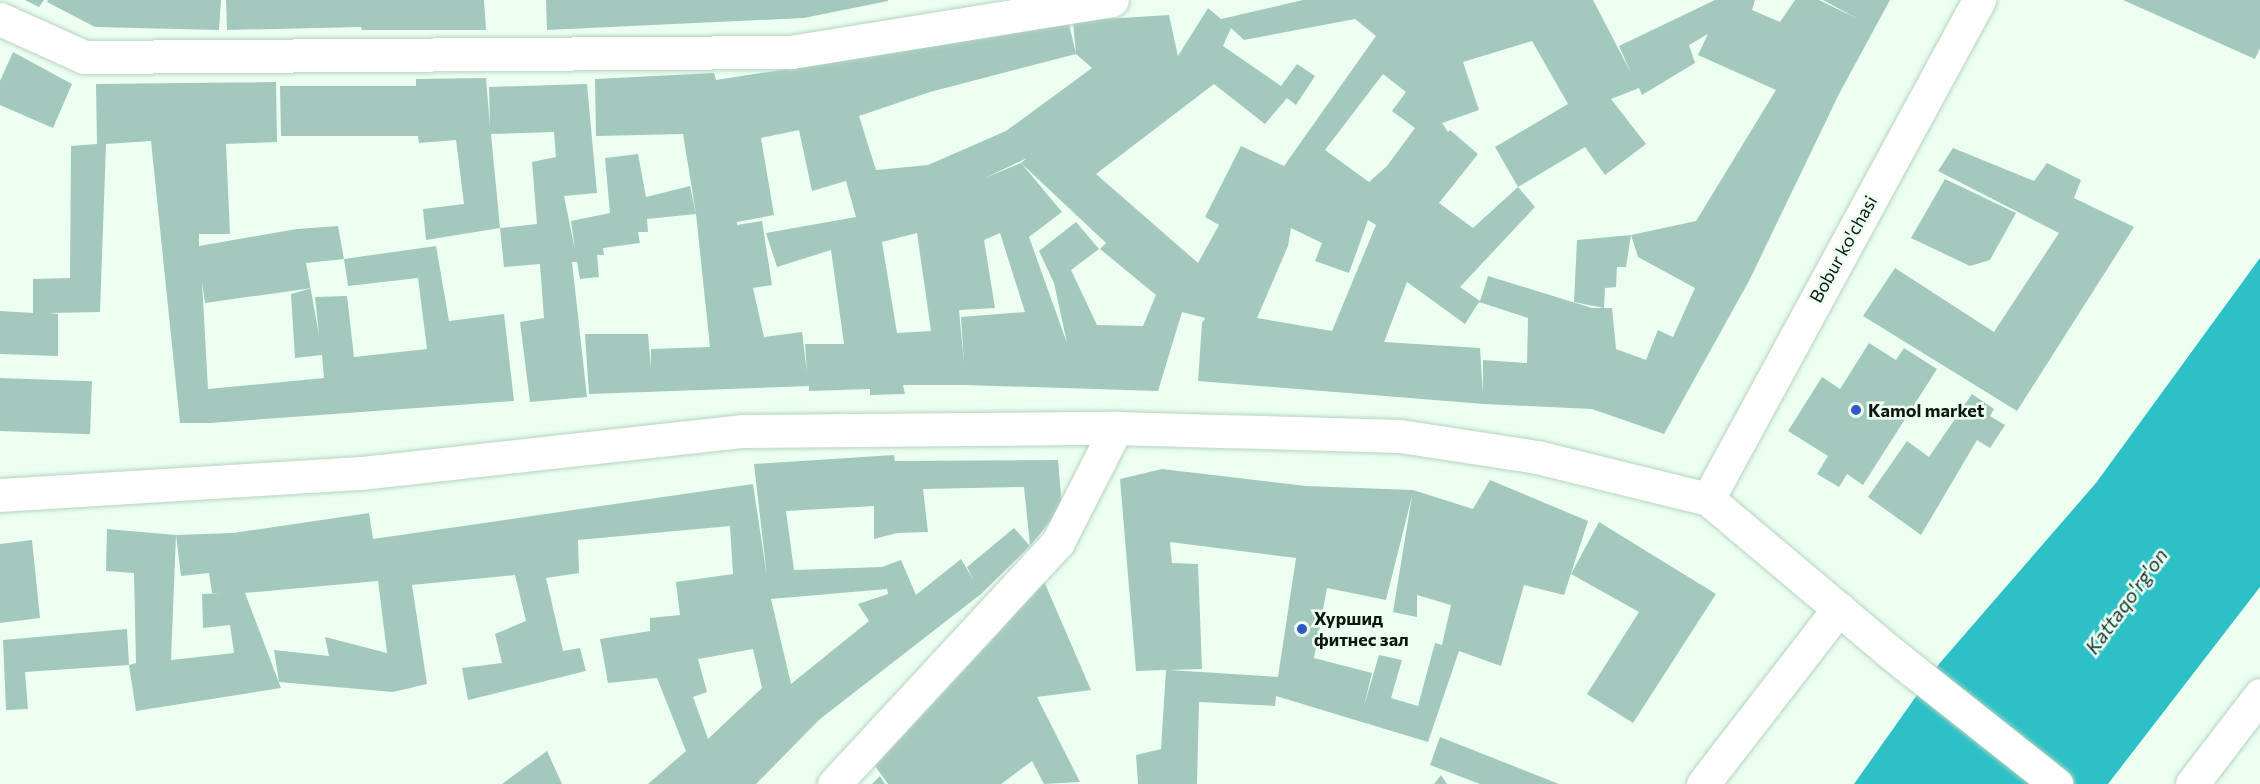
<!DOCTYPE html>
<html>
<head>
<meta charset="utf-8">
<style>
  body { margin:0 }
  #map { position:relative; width:2260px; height:784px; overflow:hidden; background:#ecfff1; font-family:Commissioner,sans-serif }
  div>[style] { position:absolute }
  .water>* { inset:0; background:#2dc1c7 }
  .building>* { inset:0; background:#a3c9bf; transform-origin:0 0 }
  .roads { filter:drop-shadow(0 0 2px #b6d4be) drop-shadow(0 0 2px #b6d4be) }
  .minor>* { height:33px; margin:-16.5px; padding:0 16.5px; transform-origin:16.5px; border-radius:16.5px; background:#fff }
  .dots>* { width:16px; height:16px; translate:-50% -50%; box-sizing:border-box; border:3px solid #ecfff1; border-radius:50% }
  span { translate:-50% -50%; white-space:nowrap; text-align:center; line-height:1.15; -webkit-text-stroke:5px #ecfff1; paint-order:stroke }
  .street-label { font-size:18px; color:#0c170f }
  .poi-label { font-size:18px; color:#0c170f; font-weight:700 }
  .left { translate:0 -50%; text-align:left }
  .water-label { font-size:20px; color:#1a3132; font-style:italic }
</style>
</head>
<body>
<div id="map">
  <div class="water">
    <i style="clip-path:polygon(2260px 258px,2260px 587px,2108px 784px,1854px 784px,1939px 664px,2096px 483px)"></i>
  </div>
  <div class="building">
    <i style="clip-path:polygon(25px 0,44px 0,39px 7px)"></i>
    <i style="clip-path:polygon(48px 0,221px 0,219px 30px,95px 27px,47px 2px)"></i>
    <i style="clip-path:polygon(226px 0,484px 0,486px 30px,362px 30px,361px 27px,227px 30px)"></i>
    <i style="clip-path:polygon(546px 0,888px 0,888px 1px,804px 18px,547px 30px)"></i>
    <i style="clip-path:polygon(evenodd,1303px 0,1593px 0,1631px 73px,1619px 46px,1715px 0,1755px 0,1752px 10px,1780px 22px,1795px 0,1819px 0,1858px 19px,1823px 0,1890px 0,1839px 94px,1749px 281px,1664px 434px,1592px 409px,1484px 404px,1198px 381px,1202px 323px,1205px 318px,1182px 312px,1158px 391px,965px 385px,903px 385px,905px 394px,870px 395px,870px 389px,809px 391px,809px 386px,589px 394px,585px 334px,648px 334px,651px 368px,651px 349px,710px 347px,696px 214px,647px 219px,648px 232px,638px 232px,640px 243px,603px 248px,604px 255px,597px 255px,599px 277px,580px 279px,577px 262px,572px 262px,587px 397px,530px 402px,520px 322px,544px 318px,540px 264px,504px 267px,500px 228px,537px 224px,532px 162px,556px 157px,554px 132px,491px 134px,500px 228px,426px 240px,423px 209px,464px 204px,456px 140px,419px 143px,418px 136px,281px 136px,280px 86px,416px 86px,416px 79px,486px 78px,490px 127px,489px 87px,587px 84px,597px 193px,564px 196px,575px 250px,571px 221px,610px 213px,605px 158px,638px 154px,646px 197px,690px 186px,696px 214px,683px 134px,596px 136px,595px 79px,714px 73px,716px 80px,813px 65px,1066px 11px,1076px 54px,930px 92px,859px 116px,876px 170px,928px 165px,1006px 131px,1092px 68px,1076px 54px,1073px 21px,1169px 15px,1178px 56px,1208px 8px,1221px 19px,1303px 0,1355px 19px,1376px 36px,1284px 166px,1241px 146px,1205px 217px,1219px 225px,1198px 263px,1096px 174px,1214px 84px,1265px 124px,1287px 98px,1296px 105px,1315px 76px,1297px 64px,1281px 86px,1223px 46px,1231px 28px,1244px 40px,1355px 19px,1303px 0,1708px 34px,1698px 55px,1776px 90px,1696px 221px,1631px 235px,1577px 240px,1574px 302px,1604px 308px,1605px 288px,1616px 287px,1617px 267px,1626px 267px,1631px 235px,1638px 257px,1695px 288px,1673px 337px,1658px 330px,1646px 360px,1616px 349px,1612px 308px,1592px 308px,1488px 276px,1480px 301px,1460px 287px,1535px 207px,1518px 187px,1473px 228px,1439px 203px,1478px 154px,1450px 130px,1448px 132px,1442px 123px,1479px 110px,1463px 62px,1532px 41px,1568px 104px,1495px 147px,1518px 187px,1585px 147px,1605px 175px,1646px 144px,1611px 99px,1639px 88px,1642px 95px,1695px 63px,1689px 45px,1708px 34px,1303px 0,1383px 74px,1406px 92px,1392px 111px,1415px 128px,1387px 166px,1369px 182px,1325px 150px,1383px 74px,1303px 0,799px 130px,812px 191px,846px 181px,856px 217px,766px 233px,777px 267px,831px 250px,844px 344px,805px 344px,807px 373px,802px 332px,764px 337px,753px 288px,772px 285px,762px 221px,737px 225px,737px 222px,774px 215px,761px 138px,799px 130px,1303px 0,1027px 158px,1021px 163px,1106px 243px,1100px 249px,1156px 295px,1143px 326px,1097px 325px,1071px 270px,1099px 249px,1076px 222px,1039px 251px,1054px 283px,1067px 343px,1029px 237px,1062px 212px,1021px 163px,985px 178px,1027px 158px,1303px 0,1368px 220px,1376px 225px,1332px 331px,1257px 318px,1288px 246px,1291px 228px,1322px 243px,1315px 261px,1349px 273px,1368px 220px,1303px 0,917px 233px,931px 331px,897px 333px,882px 242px,917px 233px,1303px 0,1000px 233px,1025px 312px,961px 317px,964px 364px,959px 310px,995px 308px,984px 240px,1000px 233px,1303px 0,1407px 282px,1465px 324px,1479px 302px,1528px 318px,1527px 363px,1483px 360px,1483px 394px,1480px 348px,1384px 342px,1407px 282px)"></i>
    <i style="clip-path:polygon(2123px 0,2260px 0,2260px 48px,2255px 59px)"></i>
    <i style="clip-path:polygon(13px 52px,72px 84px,53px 128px,0 105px,0 81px)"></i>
    <i style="clip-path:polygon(evenodd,276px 82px,277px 142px,226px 144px,230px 234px,199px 234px,199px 246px,297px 229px,338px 226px,344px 259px,306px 263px,319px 335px,315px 297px,347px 296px,354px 357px,427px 349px,418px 278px,348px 286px,344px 259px,436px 246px,449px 321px,504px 314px,514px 401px,210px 423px,180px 423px,151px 141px,106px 144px,100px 312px,49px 313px,58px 314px,58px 356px,0 354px,0 311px,33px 313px,33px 279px,70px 278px,71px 146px,97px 144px,96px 84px,276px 82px,202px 282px,205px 303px,312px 288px,291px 294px,295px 358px,322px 355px,324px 378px,208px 389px,202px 282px)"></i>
    <i style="clip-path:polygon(1953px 148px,2034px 181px,2047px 163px,2081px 180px,2074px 198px,2134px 227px,2017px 411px,1863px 316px,1895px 268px,1994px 332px,2059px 233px,1938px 171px)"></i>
    <i style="clip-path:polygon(1945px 179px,2016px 213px,1990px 260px,1970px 266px,1911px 238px)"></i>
    <i style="clip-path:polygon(1869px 343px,1896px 360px,1904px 348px,1937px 369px,1863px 485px,1847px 474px,1839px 487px,1817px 474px,1828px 456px,1788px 431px,1822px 377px,1840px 389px)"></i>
    <i style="left:0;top:378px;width:92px;height:53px;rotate:2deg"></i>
    <i style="clip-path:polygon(1972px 394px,1994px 409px,1990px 416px,2005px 425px,1990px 448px,1977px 440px,1921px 535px,1868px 497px,1907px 441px,1929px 457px)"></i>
    <i style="clip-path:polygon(evenodd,894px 455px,895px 461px,1058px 460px,1062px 507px,1030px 546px,1024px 487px,923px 489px,928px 532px,897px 533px,874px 539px,874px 506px,786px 511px,794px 570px,882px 567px,901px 560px,916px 595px,961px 559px,974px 581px,967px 567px,1014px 528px,1030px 546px,981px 594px,820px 719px,756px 784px,648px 784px,686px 751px,657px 678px,608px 683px,600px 639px,650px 631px,650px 618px,680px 615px,676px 582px,733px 574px,730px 526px,578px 540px,579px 573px,546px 578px,563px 651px,580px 648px,586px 671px,468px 700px,462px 668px,502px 663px,495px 634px,526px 621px,515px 575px,412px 585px,427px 684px,393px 692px,279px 682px,274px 650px,329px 656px,325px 637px,387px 653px,378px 581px,245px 593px,281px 688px,136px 711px,129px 665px,136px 663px,134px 573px,106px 571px,107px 529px,176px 535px,233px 533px,369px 513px,373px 539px,753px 484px,767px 577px,754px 464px,894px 455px,176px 535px,181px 576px,209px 573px,212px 593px,221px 593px,202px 594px,203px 628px,230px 625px,234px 653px,171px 660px,176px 535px,894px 455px,887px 589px,888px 594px,858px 604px,869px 621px,791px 684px,771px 599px,887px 589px,894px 455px,753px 649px,762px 688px,708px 739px,693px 697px,707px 692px,698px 659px,753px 649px)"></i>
    <i style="clip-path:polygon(evenodd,1162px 469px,1306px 486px,1413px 490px,1473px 509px,1490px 480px,1588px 521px,1564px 595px,1524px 585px,1501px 666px,1459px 651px,1428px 742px,1276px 696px,1275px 706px,1199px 702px,1197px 784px,1138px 784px,1136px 755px,1161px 749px,1166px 670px,1136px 671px,1120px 479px,1162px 469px,1412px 496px,1393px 612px,1417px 617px,1417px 595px,1451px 605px,1442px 645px,1435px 643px,1418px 706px,1391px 698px,1402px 660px,1379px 655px,1364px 706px,1372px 673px,1314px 658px,1327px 588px,1386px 600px,1412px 496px,1162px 469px,1170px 542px,1296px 558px,1278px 677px,1169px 670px,1202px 669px,1198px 564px,1172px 563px,1170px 542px)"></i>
    <i style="clip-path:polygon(1599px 522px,1716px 594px,1633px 723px,1587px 694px,1639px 612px,1571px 574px)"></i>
    <i style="clip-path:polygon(32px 540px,40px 618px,0 623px,0 544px)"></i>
    <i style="clip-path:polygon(1043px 579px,1091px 690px,1037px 697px,1080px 782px,1044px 784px,1032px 761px,1001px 784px,888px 784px,875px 766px,1002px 629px)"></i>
    <i style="clip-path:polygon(127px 629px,129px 665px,25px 672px,28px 709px,6px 710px,3px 640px)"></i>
    <i style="clip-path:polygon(1440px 737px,1559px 784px,1480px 784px,1430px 765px)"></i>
    <i style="clip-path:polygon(547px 751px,562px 784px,502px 784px)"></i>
    <i style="clip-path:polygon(1441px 775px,1447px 784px,1434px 784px)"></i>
    <i style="clip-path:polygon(880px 776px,885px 784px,872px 784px)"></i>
  </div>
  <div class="roads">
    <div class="minor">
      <i style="left:0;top:19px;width:92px;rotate:24.3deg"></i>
      <i style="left:84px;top:57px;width:707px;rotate:-0.41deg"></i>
      <i style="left:791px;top:52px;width:325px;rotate:-9.2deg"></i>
      <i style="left:0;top:495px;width:362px;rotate:-3.5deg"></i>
      <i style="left:361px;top:473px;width:384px;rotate:-6.3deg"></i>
      <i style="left:743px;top:431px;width:373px;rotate:-0.5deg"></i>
      <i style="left:1116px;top:428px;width:284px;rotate:1.6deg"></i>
      <i style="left:1400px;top:436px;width:139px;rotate:8.7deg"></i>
      <i style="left:1537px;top:457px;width:176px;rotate:13.8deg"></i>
      <i style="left:1708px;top:499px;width:239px;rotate:40.1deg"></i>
      <i style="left:1891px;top:653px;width:211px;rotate:38.4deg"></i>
      <i style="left:1708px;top:499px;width:568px;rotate:-61.49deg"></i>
      <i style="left:834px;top:784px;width:330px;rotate:-47.2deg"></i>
      <i style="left:1058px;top:542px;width:128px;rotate:-63deg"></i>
      <i style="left:1703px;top:784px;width:222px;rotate:-52.3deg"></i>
      <i style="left:2192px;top:784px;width:112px;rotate:-52.6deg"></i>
    </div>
  </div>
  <div class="dots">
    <i style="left:1856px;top:410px;background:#3258c8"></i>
    <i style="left:1302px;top:629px;background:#3258c8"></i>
  </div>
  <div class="street-label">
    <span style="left:1843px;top:249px;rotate:-61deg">Bobur ko'chasi</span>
  </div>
  <div class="poi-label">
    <span class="left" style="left:1868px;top:410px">Kamol market</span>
    <span class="left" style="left:1314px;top:629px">Хуршид<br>фитнес зал</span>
  </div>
  <div class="water-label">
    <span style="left:2126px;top:601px;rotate:-54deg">Kattaqo'rg'on</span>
  </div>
</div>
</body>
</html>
